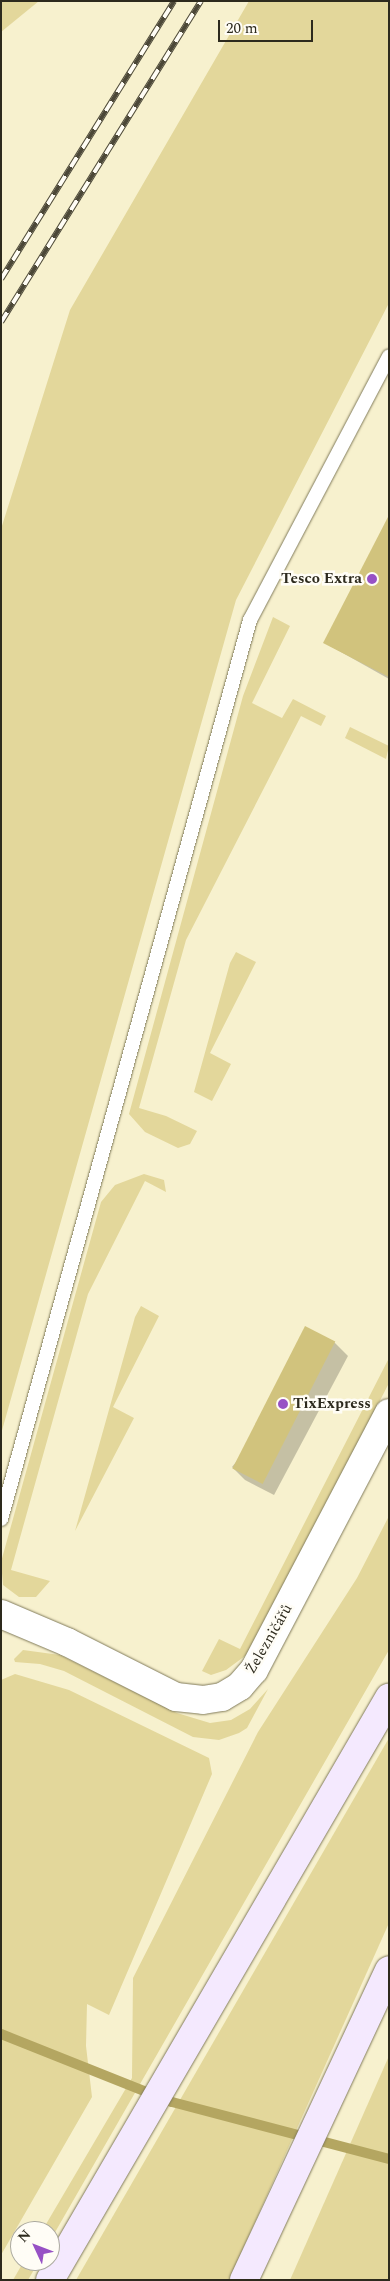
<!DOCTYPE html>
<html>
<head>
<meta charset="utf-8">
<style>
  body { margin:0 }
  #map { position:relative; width:390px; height:2281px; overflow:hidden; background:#f7f1ce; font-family:Spectral,serif }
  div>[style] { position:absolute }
  .green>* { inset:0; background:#e3d79b }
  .shadow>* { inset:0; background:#0003 }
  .stream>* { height:10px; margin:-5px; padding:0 5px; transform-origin:5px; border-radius:5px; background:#b4a661 }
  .building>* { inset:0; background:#d1c37d; transform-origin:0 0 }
  .roads { filter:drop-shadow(0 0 1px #817b5b) drop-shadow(0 0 1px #817b5b) }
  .lane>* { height:14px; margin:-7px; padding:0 7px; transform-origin:7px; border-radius:7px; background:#fff }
  .street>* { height:28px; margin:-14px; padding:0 14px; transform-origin:14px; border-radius:14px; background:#fff }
  .secondary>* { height:28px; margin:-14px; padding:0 14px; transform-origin:14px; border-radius:14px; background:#f4e9fe }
  .rail>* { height:5.5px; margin-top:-2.75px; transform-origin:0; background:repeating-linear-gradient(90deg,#fffdf6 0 11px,#4c4838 0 22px); box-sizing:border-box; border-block:1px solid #4c4838 }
  .dots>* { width:14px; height:14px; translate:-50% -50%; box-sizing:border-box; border:2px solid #fffdf6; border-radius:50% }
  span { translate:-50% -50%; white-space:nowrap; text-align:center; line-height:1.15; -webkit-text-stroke:5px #fffdf6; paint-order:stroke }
  .poi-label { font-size:15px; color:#2d2a1d; font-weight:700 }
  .right { translate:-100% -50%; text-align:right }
  .left { translate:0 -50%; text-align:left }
  .street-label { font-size:15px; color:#2d2a1d }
  .frame { position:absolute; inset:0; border:2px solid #2d2a1d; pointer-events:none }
  .north { position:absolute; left:10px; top:2221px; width:50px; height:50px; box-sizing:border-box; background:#fffdf6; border:1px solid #aba99f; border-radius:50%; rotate:313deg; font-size:14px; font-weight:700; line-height:20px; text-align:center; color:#2d2a1d }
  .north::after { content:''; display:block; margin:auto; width:18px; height:22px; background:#9751c5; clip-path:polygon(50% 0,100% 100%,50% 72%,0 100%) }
  .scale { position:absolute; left:218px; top:20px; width:95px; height:22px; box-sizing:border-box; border:2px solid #2d2a1d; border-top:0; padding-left:6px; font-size:15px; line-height:18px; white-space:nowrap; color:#2d2a1d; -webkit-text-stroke:4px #fffdf6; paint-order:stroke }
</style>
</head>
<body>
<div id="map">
  <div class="green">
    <i style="clip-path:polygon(1px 1px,39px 1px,1px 32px)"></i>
    <i style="clip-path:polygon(249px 1px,389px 1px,389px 303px,236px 600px,1px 1434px,1px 529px,70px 310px)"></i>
    <i style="clip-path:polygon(273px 617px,290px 626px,252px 703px,282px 718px,293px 699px,326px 716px,321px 726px,301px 716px,186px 940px,139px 1108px,166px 1116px,197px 1131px,190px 1144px,178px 1148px,145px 1132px,129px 1114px,243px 696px)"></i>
    <i style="clip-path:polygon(350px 727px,389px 746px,386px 759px,345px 738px)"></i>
    <i style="clip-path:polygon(236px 952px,256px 962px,210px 1053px,231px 1064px,212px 1101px,194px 1092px,230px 963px)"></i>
    <i style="clip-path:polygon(144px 1174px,164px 1180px,166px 1192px,145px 1181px,88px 1294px,11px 1570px,50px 1581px,36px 1597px,19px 1597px,3px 1585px,1px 1562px,101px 1202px,115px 1185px)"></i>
    <i style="clip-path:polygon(141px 1306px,159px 1316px,113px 1407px,134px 1418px,75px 1531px,135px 1317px)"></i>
    <i style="clip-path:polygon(389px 1358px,389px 1383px,259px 1636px,245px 1656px,226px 1670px,211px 1675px,202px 1671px,219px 1639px,240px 1649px)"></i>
    <i style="clip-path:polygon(389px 1516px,389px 1650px,50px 2241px,50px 2231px,42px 2231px,132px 2078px,133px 1978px,258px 1732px,357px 1578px)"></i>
    <i style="clip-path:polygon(23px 1650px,60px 1655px,177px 1713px,210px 1723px,231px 1720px,250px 1709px,268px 1689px,247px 1728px,239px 1733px,219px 1740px,193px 1737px,64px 1671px,40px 1664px,15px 1662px,14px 1659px)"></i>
    <i style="clip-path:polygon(15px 1674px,69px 1690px,209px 1758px,212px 1774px,109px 2015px,87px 2004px,86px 2046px,92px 2097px,1px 2255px,1px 1680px)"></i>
    <i style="clip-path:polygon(389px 1738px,389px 1923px,229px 2280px,76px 2280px)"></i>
    <i style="clip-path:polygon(389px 2056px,389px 2280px,290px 2280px)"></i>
    <i style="clip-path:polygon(24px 2261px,39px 2261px,28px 2280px,13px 2280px)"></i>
  </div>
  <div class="shadow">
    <i style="clip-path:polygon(389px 518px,389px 679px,325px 643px)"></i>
    <i style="clip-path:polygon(334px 1342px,348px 1356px,274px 1495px,245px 1480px,232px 1467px)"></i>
  </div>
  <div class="stream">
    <i style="left:1px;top:2034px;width:184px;rotate:21.7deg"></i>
    <i style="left:172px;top:2102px;width:224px;rotate:14.7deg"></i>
  </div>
  <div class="building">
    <i style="clip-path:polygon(389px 515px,389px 677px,323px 643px)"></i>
    <i style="left:305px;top:1326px;width:34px;height:160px;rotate:27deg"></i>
  </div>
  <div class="roads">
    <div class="lane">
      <i style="left:1px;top:1519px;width:933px;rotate:-74.52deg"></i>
      <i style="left:250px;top:620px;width:298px;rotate:-62.2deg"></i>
    </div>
    <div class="street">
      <i style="left:1px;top:1614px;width:72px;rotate:23deg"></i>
      <i style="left:67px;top:1642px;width:122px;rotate:26.8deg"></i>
      <i style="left:176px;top:1697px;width:27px;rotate:6deg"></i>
      <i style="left:203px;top:1700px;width:19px;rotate:-9deg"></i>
      <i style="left:222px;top:1697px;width:21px;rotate:-31deg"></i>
      <i style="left:240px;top:1686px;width:21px;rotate:-49deg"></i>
      <i style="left:254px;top:1670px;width:290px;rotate:-62.3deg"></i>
    </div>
    <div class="secondary">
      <i style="left:50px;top:2280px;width:674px;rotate:-59.78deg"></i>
      <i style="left:244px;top:2280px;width:342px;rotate:-64.9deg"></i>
    </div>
  </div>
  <div class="rail">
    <i style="left:1px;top:279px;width:327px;rotate:-58.1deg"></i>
    <i style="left:1px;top:322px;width:378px;rotate:-58.1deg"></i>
  </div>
  <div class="dots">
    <i style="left:372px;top:579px;background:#9751c5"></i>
    <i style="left:283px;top:1404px;background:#9751c5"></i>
  </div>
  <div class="poi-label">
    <span class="right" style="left:362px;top:579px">Tesco Extra</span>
    <span class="left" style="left:293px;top:1404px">TixExpress</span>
  </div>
  <div class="street-label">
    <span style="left:269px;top:1639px;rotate:-60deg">Železničářů</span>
  </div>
  <div class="frame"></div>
  <div class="north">N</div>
  <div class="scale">20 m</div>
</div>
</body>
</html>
